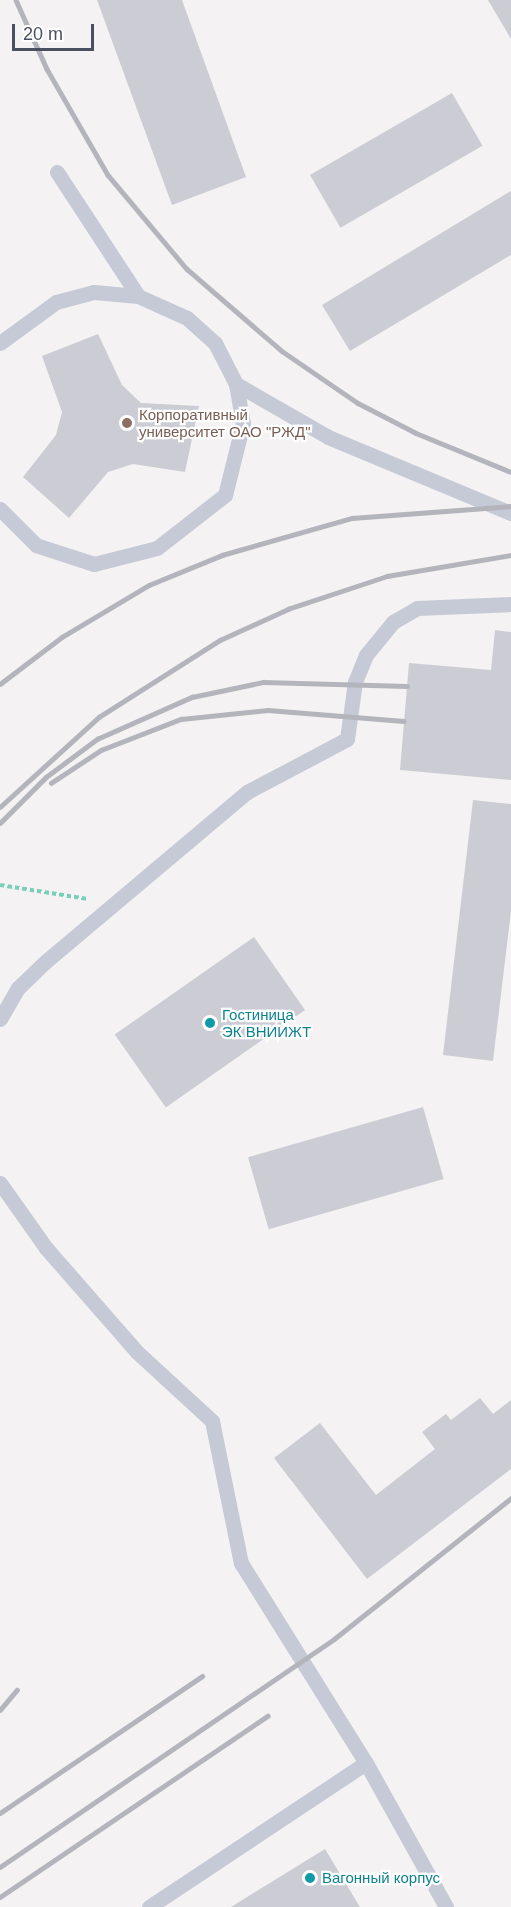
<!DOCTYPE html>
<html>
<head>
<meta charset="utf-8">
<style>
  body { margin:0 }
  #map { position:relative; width:511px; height:1907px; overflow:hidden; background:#f4f2f2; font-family:Helvetica,sans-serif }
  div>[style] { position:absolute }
  .building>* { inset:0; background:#cccdd4; transform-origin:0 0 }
  .path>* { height:4px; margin-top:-2px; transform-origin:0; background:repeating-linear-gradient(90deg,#79cfb9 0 4.5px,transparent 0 7.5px) }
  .service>* { height:15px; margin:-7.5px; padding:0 7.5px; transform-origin:7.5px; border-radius:7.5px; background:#c6cad6 }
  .rail>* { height:4.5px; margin:-2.25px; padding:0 2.25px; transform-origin:2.25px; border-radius:2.25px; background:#b4b5bc }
  .dots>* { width:16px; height:16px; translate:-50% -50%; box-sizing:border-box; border:3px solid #fff; border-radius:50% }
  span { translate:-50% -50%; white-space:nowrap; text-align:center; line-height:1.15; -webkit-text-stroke:4.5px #fff; paint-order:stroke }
  .education-label { font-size:15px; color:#785e54 }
  .left { translate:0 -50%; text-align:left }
  .culture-label { font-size:15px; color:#0d838f }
  .scale { position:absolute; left:12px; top:24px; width:82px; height:27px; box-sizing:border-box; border:3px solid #495060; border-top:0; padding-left:8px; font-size:18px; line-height:21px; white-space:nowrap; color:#495060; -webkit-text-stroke:4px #fff; paint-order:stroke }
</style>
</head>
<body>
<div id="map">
  <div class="building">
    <i style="clip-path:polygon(97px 0,182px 0,246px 177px,172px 205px)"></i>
    <i style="clip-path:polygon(488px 0,511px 0,511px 39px)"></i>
    <i style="left:452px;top:93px;width:61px;height:164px;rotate:60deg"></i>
    <i style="clip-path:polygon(511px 191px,511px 255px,350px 351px,322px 305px)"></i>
    <i style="clip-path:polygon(98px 334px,122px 385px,141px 403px,199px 406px,185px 472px,133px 464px,108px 472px,69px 518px,23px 477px,56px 435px,62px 412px,42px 356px)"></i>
    <i style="clip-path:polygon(495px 630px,511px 632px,511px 780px,400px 770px,409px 663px,491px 670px)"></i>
    <i style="clip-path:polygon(473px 800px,511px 804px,511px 911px,493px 1061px,443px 1055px)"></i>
    <i style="left:254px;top:937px;width:89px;height:170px;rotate:55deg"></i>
    <i style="left:423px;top:1107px;width:75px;height:182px;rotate:74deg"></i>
    <i style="clip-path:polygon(480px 1398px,493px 1414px,511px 1400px,511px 1469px,367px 1579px,274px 1458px,320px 1423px,376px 1495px,435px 1449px,422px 1432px,446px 1414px,451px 1420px)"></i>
    <i style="clip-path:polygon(325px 1849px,360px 1907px,231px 1907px)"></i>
  </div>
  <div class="path">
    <i style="left:0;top:885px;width:89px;rotate:9deg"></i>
  </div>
  <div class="service">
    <i style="left:57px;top:172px;width:148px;rotate:56.8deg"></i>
    <i style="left:0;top:343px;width:69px;rotate:-36.2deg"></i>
    <i style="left:56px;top:302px;width:39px;rotate:-15deg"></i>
    <i style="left:94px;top:292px;width:44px;rotate:5.2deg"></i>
    <i style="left:138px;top:296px;width:54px;rotate:24.2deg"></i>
    <i style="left:187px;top:318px;width:38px;rotate:42deg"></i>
    <i style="left:215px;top:343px;width:46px;rotate:62.9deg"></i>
    <i style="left:236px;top:384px;width:40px;rotate:80deg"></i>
    <i style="left:243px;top:423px;width:74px;rotate:104deg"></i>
    <i style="left:225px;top:495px;width:86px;rotate:142.1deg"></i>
    <i style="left:157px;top:548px;width:65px;rotate:165.7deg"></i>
    <i style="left:94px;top:564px;width:61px;rotate:-161.9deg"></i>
    <i style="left:36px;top:545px;width:51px;rotate:-135deg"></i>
    <i style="left:236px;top:384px;width:106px;rotate:29.9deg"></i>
    <i style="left:328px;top:437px;width:198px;rotate:22.6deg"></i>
    <i style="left:0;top:1019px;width:36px;rotate:-60deg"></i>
    <i style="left:18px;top:988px;width:37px;rotate:-44deg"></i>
    <i style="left:45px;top:962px;width:264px;rotate:-40.1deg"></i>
    <i style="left:247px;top:792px;width:113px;rotate:-27.9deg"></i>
    <i style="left:347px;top:739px;width:58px;rotate:-82deg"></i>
    <i style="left:355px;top:682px;width:29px;rotate:-68deg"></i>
    <i style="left:366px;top:655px;width:43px;rotate:-50.7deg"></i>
    <i style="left:393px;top:622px;width:28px;rotate:-30deg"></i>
    <i style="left:417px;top:608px;width:94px;rotate:-2.4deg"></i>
    <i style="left:0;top:1183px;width:80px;rotate:54.7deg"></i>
    <i style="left:46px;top:1248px;width:138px;rotate:48.8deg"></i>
    <i style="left:137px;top:1352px;width:102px;rotate:42.6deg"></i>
    <i style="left:212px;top:1421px;width:145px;rotate:78.5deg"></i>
    <i style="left:241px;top:1563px;width:236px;rotate:58deg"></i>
    <i style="left:366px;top:1763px;width:165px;rotate:60.9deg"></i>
    <i style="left:149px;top:1907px;width:260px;rotate:-33.6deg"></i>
  </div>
  <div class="rail">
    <i style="left:16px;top:0;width:76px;rotate:65.8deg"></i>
    <i style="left:47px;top:69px;width:122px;rotate:60.1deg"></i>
    <i style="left:108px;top:175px;width:123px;rotate:50deg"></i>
    <i style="left:187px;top:269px;width:125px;rotate:40.8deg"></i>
    <i style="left:282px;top:351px;width:92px;rotate:34.4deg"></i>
    <i style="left:358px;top:403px;width:65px;rotate:27.3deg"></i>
    <i style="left:416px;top:433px;width:103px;rotate:22.3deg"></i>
    <i style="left:0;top:684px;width:78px;rotate:-37.2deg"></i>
    <i style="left:62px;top:637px;width:101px;rotate:-30.9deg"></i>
    <i style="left:149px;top:585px;width:79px;rotate:-22.3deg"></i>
    <i style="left:222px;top:555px;width:135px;rotate:-15.9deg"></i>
    <i style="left:352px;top:518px;width:159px;rotate:-4.3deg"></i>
    <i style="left:51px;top:783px;width:60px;rotate:-33.4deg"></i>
    <i style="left:101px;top:750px;width:86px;rotate:-21.2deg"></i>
    <i style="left:181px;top:719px;width:87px;rotate:-5.9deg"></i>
    <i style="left:268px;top:710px;width:136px;rotate:4.6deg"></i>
    <i style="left:0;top:807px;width:134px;rotate:-42.3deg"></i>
    <i style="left:99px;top:717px;width:143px;rotate:-32.5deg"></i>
    <i style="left:220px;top:640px;width:75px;rotate:-24.5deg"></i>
    <i style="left:288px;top:609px;width:104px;rotate:-18.4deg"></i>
    <i style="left:387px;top:576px;width:126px;rotate:-9.6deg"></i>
    <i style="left:0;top:823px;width:65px;rotate:-45deg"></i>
    <i style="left:46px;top:777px;width:64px;rotate:-36.7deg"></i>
    <i style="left:97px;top:739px;width:104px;rotate:-23.9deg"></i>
    <i style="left:192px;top:697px;width:73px;rotate:-11.9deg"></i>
    <i style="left:263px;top:682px;width:144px;rotate:1.6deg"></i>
    <i style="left:0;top:1710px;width:26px;rotate:-50deg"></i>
    <i style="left:0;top:1813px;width:244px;rotate:-34.1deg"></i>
    <i style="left:0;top:1867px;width:404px;rotate:-34.3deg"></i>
    <i style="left:334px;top:1639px;width:226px;rotate:-38.5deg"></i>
    <i style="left:0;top:1897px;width:323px;rotate:-34.1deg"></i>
  </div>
  <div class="dots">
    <i style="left:127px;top:423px;background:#8d6e63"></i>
    <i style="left:210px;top:1023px;background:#0f9aa8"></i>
    <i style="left:310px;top:1878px;background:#0f9aa8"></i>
  </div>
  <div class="education-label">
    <span class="left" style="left:139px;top:423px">Корпоративный<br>университет ОАО "РЖД"</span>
  </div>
  <div class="culture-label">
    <span class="left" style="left:222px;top:1023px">Гостиница<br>ЭК ВНИИЖТ</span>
    <span class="left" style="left:322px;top:1878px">Вагонный корпус</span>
  </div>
  <div class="scale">20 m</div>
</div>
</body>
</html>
